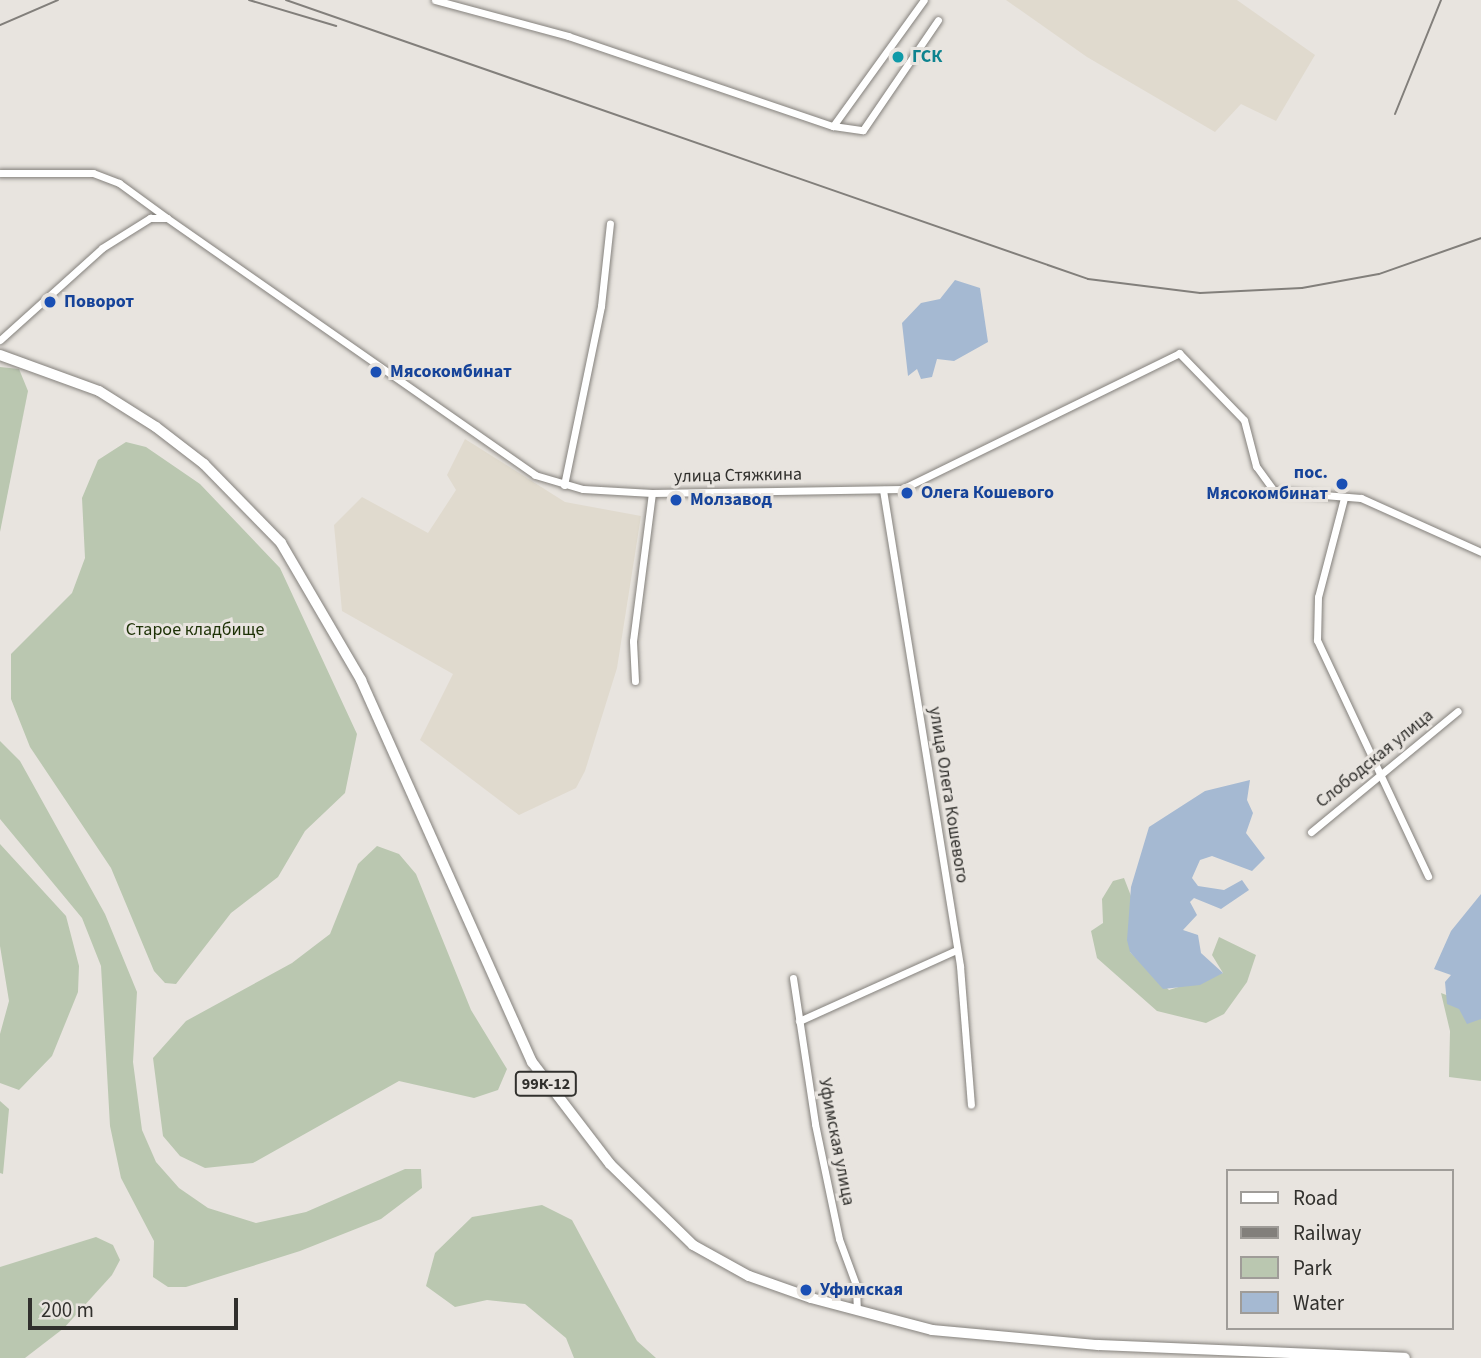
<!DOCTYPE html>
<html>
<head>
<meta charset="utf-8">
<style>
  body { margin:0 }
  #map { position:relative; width:1481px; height:1358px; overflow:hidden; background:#e8e4df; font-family:"Source Sans 3",sans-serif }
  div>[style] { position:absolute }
  .built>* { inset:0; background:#e0dace }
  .green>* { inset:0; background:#bac7b0 }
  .water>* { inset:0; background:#a5b9d2 }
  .roads { filter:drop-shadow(0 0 2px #84817c) drop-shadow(0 0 2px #84817c) }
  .street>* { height:7px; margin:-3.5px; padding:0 3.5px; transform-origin:3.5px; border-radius:3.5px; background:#fff }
  .primary>* { height:10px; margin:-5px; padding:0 5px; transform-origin:5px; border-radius:5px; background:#fff }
  .rail>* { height:2px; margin:-1px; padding:0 1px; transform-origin:1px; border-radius:1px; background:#827f7b }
  .dots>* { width:19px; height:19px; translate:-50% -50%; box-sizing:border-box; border:4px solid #e8e4df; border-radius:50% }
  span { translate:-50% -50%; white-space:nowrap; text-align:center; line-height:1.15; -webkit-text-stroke:6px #e8e4df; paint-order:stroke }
  .shield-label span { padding:2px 5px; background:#e8e4df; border:2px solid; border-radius:5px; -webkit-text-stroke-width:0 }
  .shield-label { font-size:16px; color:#31302d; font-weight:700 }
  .culture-label { font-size:18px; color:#0d838f; font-weight:700 }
  .left { translate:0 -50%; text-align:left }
  .transit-label { font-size:18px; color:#164399; font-weight:700 }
  .right { translate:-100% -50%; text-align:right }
  .street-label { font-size:18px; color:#31302d }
  .park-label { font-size:18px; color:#1d3105 }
  .legend { position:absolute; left:1226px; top:1169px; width:228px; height:161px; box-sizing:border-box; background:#e8e4df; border:2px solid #9f9c98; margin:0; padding:9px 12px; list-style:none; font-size:21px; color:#31302d }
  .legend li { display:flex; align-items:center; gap:14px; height:35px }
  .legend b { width:35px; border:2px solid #9f9c98 }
  .scale { position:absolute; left:28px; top:1298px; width:210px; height:32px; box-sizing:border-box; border:4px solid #31302d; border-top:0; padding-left:9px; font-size:21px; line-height:24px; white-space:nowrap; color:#31302d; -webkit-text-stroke:5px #e8e4df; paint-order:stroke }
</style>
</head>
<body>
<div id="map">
  <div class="built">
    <i style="clip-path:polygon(1006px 0,1237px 0,1315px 55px,1276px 121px,1241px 104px,1215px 132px,1087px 57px)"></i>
    <i style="clip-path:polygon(465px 439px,565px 502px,641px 516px,617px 668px,585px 771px,576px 788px,519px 815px,420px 740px,453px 674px,342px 611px,334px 525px,362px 497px,428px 533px,456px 490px,447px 475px)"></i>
  </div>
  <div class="green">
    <i style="clip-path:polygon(0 367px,19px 369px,28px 391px,0 532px)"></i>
    <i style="clip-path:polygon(126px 442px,146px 447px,200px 484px,280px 568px,357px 734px,345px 793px,305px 831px,278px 877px,231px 913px,176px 984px,165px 983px,154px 971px,111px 868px,30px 747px,11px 699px,11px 654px,72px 593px,85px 558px,82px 498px,98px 460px)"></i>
    <i style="clip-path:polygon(0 741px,20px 761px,105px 914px,137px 992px,133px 1062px,142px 1130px,156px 1162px,179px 1188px,208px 1208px,256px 1223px,306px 1212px,405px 1169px,421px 1169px,422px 1188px,381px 1219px,300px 1251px,186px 1287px,168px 1287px,153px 1277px,154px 1241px,121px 1178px,110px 1126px,101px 966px,82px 918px,0 819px)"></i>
    <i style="clip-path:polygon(0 844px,66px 916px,79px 966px,78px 992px,52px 1056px,19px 1090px,0 1083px,0 1034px,9px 1001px,0 946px)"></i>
    <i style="clip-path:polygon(377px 846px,399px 854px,416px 874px,471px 1010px,507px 1069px,498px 1090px,474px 1098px,399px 1081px,253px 1163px,205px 1168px,180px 1156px,163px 1136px,153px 1058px,186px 1021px,292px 963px,330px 934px,358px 864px)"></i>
    <i style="clip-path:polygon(1124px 878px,1131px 896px,1130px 952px,1169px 990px,1223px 973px,1212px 955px,1219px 937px,1256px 955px,1247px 982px,1224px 1014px,1206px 1023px,1157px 1011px,1097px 958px,1091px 931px,1103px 923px,1102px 899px,1113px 881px)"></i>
    <i style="clip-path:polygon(1441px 993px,1481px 1008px,1481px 1081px,1449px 1077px,1450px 1031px)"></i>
    <i style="clip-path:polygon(0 1101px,9px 1109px,3px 1174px,0 1173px)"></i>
    <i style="clip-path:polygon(542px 1205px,572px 1220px,637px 1341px,656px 1358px,574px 1358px,566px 1338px,525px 1304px,487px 1300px,455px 1307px,426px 1286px,435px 1253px,472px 1217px)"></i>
    <i style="clip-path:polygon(96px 1237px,113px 1245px,120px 1260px,112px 1275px,64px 1328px,25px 1358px,0 1358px,0 1267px)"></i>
  </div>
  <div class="water">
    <i style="clip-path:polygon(955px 280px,980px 288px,988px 342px,954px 361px,937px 359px,932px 377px,921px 379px,917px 369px,908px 376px,902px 323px,921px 303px,940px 299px)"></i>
    <i style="clip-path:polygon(1250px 780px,1247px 800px,1253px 813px,1246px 833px,1265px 858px,1252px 871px,1212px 856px,1200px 860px,1192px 878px,1198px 886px,1224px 890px,1242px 880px,1249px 890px,1221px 909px,1194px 898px,1190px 902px,1197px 915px,1183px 930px,1198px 935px,1201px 953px,1223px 973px,1200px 985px,1163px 989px,1130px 952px,1127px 940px,1131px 887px,1149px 827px,1205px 791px)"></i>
    <i style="clip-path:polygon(1481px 894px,1481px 1019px,1467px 1024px,1459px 1009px,1447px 1004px,1445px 982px,1451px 975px,1434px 969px,1451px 931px)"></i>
  </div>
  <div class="roads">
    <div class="street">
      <i style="left:435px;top:0;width:138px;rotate:15.1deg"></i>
      <i style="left:568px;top:36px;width:280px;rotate:18.8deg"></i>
      <i style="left:833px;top:126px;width:155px;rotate:-54.2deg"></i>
      <i style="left:833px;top:126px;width:30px;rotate:8deg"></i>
      <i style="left:863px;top:130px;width:133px;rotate:-55.7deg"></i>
      <i style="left:0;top:173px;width:93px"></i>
      <i style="left:93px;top:173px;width:28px;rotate:21deg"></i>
      <i style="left:119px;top:183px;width:59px;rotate:36.1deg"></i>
      <i style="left:0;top:340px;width:137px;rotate:-42deg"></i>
      <i style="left:102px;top:248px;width:57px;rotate:-32deg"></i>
      <i style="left:150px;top:218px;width:17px"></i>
      <i style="left:167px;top:218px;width:449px;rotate:34.9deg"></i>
      <i style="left:535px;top:475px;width:50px;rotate:16.3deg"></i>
      <i style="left:583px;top:489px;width:69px;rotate:3.3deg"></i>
      <i style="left:652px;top:493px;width:250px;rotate:-0.9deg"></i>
      <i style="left:902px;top:489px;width:309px;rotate:-26.1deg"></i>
      <i style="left:1179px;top:353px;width:93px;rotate:45.9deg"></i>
      <i style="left:1244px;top:420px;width:48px;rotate:75.4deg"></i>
      <i style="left:1256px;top:466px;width:31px;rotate:54deg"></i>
      <i style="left:1274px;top:491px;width:87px;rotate:4.6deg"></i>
      <i style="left:1361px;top:498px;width:132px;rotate:24.2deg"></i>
      <i style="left:564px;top:485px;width:183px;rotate:-78.3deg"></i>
      <i style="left:601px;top:306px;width:83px;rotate:-83.8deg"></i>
      <i style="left:883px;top:490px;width:482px;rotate:80.8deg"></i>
      <i style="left:960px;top:966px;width:139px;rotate:85.5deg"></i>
      <i style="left:1344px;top:498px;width:102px;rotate:104.7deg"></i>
      <i style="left:1318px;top:597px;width:43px;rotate:91.3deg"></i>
      <i style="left:1317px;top:640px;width:261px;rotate:64.8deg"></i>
      <i style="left:635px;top:681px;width:40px;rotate:-92.9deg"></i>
      <i style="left:633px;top:641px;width:149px;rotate:-82.7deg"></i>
      <i style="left:1311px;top:832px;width:190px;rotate:-39.5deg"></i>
      <i style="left:793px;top:978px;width:148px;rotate:81.4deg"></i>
      <i style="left:815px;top:1124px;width:117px;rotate:78.2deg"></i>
      <i style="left:839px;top:1239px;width:49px;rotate:69.7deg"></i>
      <i style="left:856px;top:1285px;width:24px;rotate:88deg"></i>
      <i style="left:799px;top:1021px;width:170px;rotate:-24.3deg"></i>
    </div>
    <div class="primary">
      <i style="left:0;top:355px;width:105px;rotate:20deg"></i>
      <i style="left:99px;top:391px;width:67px;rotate:32.3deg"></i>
      <i style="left:156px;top:427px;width:61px;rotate:37.6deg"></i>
      <i style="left:204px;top:464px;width:110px;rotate:45.7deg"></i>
      <i style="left:281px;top:543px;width:159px;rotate:59.7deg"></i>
      <i style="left:361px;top:680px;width:419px;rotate:65.9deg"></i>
      <i style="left:532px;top:1062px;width:128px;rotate:52.6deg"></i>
      <i style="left:610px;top:1164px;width:116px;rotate:44.3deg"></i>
      <i style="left:693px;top:1245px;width:64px;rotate:29deg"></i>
      <i style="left:749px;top:1276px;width:66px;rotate:19.5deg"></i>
      <i style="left:811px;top:1298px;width:125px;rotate:14.8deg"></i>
      <i style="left:932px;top:1330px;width:167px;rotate:5.2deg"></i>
      <i style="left:1098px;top:1345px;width:307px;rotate:2.4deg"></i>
    </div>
  </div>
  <div class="rail">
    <i style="left:249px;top:0;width:91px;rotate:16.6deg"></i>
    <i style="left:286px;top:0;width:849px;rotate:19.18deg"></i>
    <i style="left:1088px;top:279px;width:113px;rotate:7.1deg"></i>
    <i style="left:1200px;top:293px;width:102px;rotate:-2.8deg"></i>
    <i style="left:1302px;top:288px;width:78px;rotate:-10.3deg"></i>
    <i style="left:1379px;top:274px;width:108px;rotate:-19.4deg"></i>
    <i style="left:0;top:25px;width:63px;rotate:-23.3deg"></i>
    <i style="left:1395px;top:114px;width:123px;rotate:-68deg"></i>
  </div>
  <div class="dots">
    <i style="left:898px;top:57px;background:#0f9aa8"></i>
    <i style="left:50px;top:302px;background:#1a4fb4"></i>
    <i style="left:376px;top:372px;background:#1a4fb4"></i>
    <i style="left:1342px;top:484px;background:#1a4fb4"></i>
    <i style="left:907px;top:493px;background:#1a4fb4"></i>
    <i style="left:676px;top:500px;background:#1a4fb4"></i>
    <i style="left:806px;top:1290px;background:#1a4fb4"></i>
  </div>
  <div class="shield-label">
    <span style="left:546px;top:1084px">99К-12</span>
  </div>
  <div class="culture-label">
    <span class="left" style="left:912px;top:57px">ГСК</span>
  </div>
  <div class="transit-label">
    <span class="left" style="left:64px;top:302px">Поворот</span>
    <span class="left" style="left:390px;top:372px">Мясокомбинат</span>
    <span class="right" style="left:1328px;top:484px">пос.<br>Мясокомбинат</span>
    <span class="left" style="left:921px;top:493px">Олега Кошевого</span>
    <span class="left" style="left:690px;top:500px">Молзавод</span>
    <span class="left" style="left:820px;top:1290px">Уфимская</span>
  </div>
  <div class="street-label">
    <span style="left:738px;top:476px;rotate:-1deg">улица Стяжкина</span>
    <span style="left:1375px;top:759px;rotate:-39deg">Слободская улица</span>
    <span style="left:948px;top:795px;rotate:81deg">улица Олега Кошевого</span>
    <span style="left:836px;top:1142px;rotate:79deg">Уфимская улица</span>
  </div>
  <div class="park-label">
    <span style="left:195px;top:630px">Старое кладбище</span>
  </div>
  <ul class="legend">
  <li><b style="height:9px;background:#fff"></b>Road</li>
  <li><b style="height:9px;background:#827f7b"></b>Railway</li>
  <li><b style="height:19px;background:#bac7b0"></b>Park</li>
  <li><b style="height:19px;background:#a5b9d2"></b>Water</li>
  </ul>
  <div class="scale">200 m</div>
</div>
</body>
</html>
